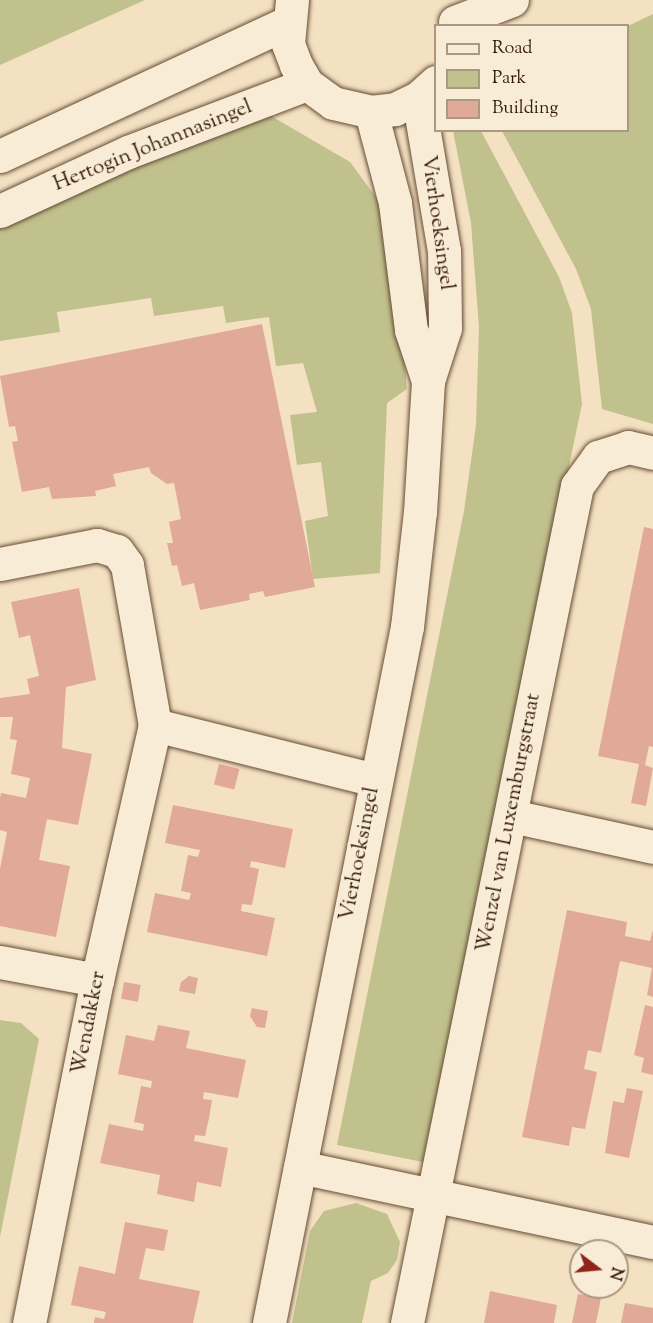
<!DOCTYPE html>
<html>
<head>
<meta charset="utf-8">
<style>
  body { margin:0 }
  #map { position:relative; width:653px; height:1323px; overflow:hidden; background:#f4e1c1; font-family:"Sorts Mill Goudy",serif }
  div>[style] { position:absolute }
  .green>* { inset:0; background:#c1c18e }
  .building>* { inset:0; background:#e0a998; transform-origin:0 0 }
  .roads { filter:drop-shadow(0 0 2px #664c35) drop-shadow(0 0 2px #664c35) }
  .street>* { height:33px; margin:-16.5px; padding:0 16.5px; transform-origin:16.5px; border-radius:16.5px; background:#f8ecd7 }
  .secondary>* { height:33px; margin:-16.5px; padding:0 16.5px; transform-origin:16.5px; border-radius:16.5px; background:#f8ecd7 }
  span { translate:-50% -50%; white-space:nowrap; text-align:center; line-height:1.15; -webkit-text-stroke:6px #f8ecd7; paint-order:stroke }
  .street-label { font-size:21px; color:#361b06 }
  .legend { position:absolute; left:434px; top:24px; width:195px; height:108px; box-sizing:border-box; background:#f8ecd7; border:2px solid #aa9883; margin:0; padding:8px 10px; list-style:none; font-size:18px; color:#361b06 }
  .legend li { display:flex; align-items:center; gap:12px; height:30px }
  .legend b { width:30px; border:2px solid #aa9883 }
  .north { position:absolute; left:569px; top:1239px; width:60px; height:60px; box-sizing:border-box; background:#f8ecd7; border:2px solid #aa9883; border-radius:50%; rotate:106deg; font-size:16px; font-weight:700; line-height:24px; text-align:center; color:#361b06 }
  .north::after { content:''; display:block; margin:auto; width:21px; height:27px; background:#8f2418; clip-path:polygon(50% 0,100% 100%,50% 72%,0 100%) }
</style>
</head>
<body>
<div id="map">
  <div class="green">
    <i style="clip-path:polygon(0 0,145px 0,0 65px)"></i>
    <i style="clip-path:polygon(653px 14px,653px 424px,602px 409px,591px 309px,576px 269px,502px 131px,628px 130px,628px 26px)"></i>
    <i style="clip-path:polygon(266px 113px,350px 162px,392px 219px,407px 389px,387px 403px,380px 573px,313px 579px,305px 521px,328px 516px,321px 462px,297px 465px,290px 415px,317px 412px,303px 363px,276px 366px,269px 317px,226px 323px,223px 306px,154px 316px,151px 298px,57px 312px,60px 332px,0 341px,0 221px)"></i>
    <i style="clip-path:polygon(453px 131px,481px 131px,559px 277px,572px 313px,582px 404px,423px 1162px,337px 1145px,464px 511px,476px 425px,479px 328px,471px 223px)"></i>
    <i style="clip-path:polygon(0 1020px,21px 1023px,39px 1039px,0 1237px)"></i>
    <i style="clip-path:polygon(356px 1203px,387px 1214px,400px 1242px,397px 1260px,388px 1273px,371px 1281px,362px 1323px,292px 1323px,310px 1231px,324px 1211px)"></i>
  </div>
  <div class="building">
    <i style="clip-path:polygon(262px 324px,315px 587px,265px 597px,263px 591px,249px 594px,250px 600px,200px 610px,194px 583px,182px 586px,177px 565px,172px 566px,167px 543px,173px 543px,169px 522px,181px 519px,174px 483px,167px 484px,151px 473px,149px 467px,113px 474px,116px 486px,95px 491px,96px 496px,52px 499px,49px 487px,22px 492px,12px 442px,18px 441px,15px 426px,9px 427px,0 376px)"></i>
    <i style="clip-path:polygon(644px 527px,653px 529px,653px 747px,649px 746px,645px 765px,653px 768px,646px 806px,631px 803px,639px 764px,598px 756px)"></i>
    <i style="clip-path:polygon(79px 588px,96px 680px,66px 687px,62px 748px,92px 754px,78px 825px,47px 819px,39px 860px,70px 866px,56px 937px,0 926px,0 869px,7px 832px,0 830px,0 799px,1px 793px,26px 798px,30px 778px,11px 774px,17px 740px,10px 739px,13px 717px,0 717px,0 698px,30px 694px,27px 679px,39px 676px,30px 635px,19px 638px,11px 602px)"></i>
    <i style="left:219px;top:764px;width:21px;height:21px;rotate:14deg"></i>
    <i style="clip-path:polygon(173px 805px,293px 829px,285px 868px,251px 861px,250px 867px,259px 869px,252px 905px,242px 904px,241px 911px,275px 918px,267px 956px,147px 932px,155px 893px,189px 900px,191px 893px,181px 891px,188px 855px,198px 857px,200px 850px,165px 843px)"></i>
    <i style="clip-path:polygon(567px 910px,627px 922px,625px 936px,650px 941px,653px 930px,653px 997px,647px 995px,652px 968px,620px 961px,601px 1053px,588px 1050px,584px 1069px,597px 1072px,585px 1129px,572px 1127px,569px 1146px,522px 1137px)"></i>
    <i style="clip-path:polygon(189px 976px,198px 978px,195px 994px,179px 991px,181px 982px)"></i>
    <i style="left:124px;top:982px;width:17px;height:17px;rotate:10deg"></i>
    <i style="clip-path:polygon(645px 1005px,653px 1007px,653px 1075px,641px 1072px,644px 1058px,634px 1055px)"></i>
    <i style="clip-path:polygon(252px 1008px,268px 1011px,265px 1028px,257px 1027px,250px 1016px)"></i>
    <i style="clip-path:polygon(158px 1025px,190px 1031px,186px 1048px,246px 1060px,238px 1098px,204px 1092px,203px 1099px,212px 1100px,209px 1118px,205px 1136px,195px 1135px,194px 1141px,228px 1148px,221px 1187px,197px 1182px,194px 1202px,157px 1194px,160px 1175px,100px 1163px,109px 1124px,143px 1131px,144px 1124px,134px 1122px,141px 1086px,151px 1088px,152px 1081px,118px 1074px,126px 1035px,154px 1041px)"></i>
    <i style="clip-path:polygon(627px 1088px,643px 1091px,629px 1158px,605px 1153px,613px 1101px,624px 1103px)"></i>
    <i style="clip-path:polygon(125px 1222px,168px 1230px,164px 1251px,146px 1248px,139px 1279px,200px 1291px,193px 1323px,94px 1323px,95px 1317px,104px 1319px,106px 1312px,71px 1305px,79px 1266px,115px 1274px)"></i>
    <i style="clip-path:polygon(490px 1291px,557px 1305px,554px 1323px,484px 1323px)"></i>
    <i style="clip-path:polygon(578px 1294px,601px 1298px,596px 1323px,572px 1323px)"></i>
    <i style="clip-path:polygon(625px 1303px,653px 1308px,653px 1323px,621px 1323px)"></i>
  </div>
  <div class="roads">
    <div class="street">
      <i style="left:0;top:564px;width:99px;rotate:-11.1deg"></i>
      <i style="left:97px;top:545px;width:21px;rotate:17deg"></i>
      <i style="left:117px;top:551px;width:17px;rotate:54deg"></i>
      <i style="left:127px;top:565px;width:162px;rotate:80.1deg"></i>
      <i style="left:155px;top:725px;width:262px;rotate:102.8deg"></i>
      <i style="left:97px;top:980px;width:350px;rotate:101.2deg"></i>
      <i style="left:155px;top:725px;width:227px;rotate:14deg"></i>
      <i style="left:511px;top:816px;width:145px;rotate:12.3deg"></i>
      <i style="left:0;top:962px;width:99px;rotate:10.5deg"></i>
      <i style="left:300px;top:1167px;width:361px;rotate:12deg"></i>
      <i style="left:407px;top:1323px;width:854px;rotate:-78.52deg"></i>
      <i style="left:577px;top:486px;width:36px;rotate:-54deg"></i>
      <i style="left:598px;top:457px;width:32px;rotate:-18deg"></i>
      <i style="left:628px;top:447px;width:26px;rotate:13deg"></i>
    </div>
    <div class="secondary">
      <i style="left:292px;top:0;width:44px;rotate:95.2deg"></i>
      <i style="left:288px;top:44px;width:22px;rotate:69deg"></i>
      <i style="left:296px;top:65px;width:22px;rotate:60deg"></i>
      <i style="left:307px;top:84px;width:32px;rotate:36deg"></i>
      <i style="left:333px;top:103px;width:39px;rotate:13deg"></i>
      <i style="left:371px;top:112px;width:24px;rotate:-7deg"></i>
      <i style="left:395px;top:109px;width:25px;rotate:-26deg"></i>
      <i style="left:418px;top:98px;width:24px;rotate:-42deg"></i>
      <i style="left:455px;top:22px;width:61px;rotate:-21.1deg"></i>
      <i style="left:371px;top:112px;width:94px;rotate:75.2deg"></i>
      <i style="left:395px;top:203px;width:128px;rotate:82.8deg"></i>
      <i style="left:411px;top:330px;width:54px;rotate:71.6deg"></i>
      <i style="left:0;top:156px;width:316px;rotate:-24.9deg"></i>
      <i style="left:0;top:211px;width:141px;rotate:-24.7deg"></i>
      <i style="left:128px;top:152px;width:191px;rotate:-20.8deg"></i>
      <i style="left:269px;top:1323px;width:710px;rotate:-78.79deg"></i>
      <i style="left:407px;top:627px;width:116px;rotate:-83.6deg"></i>
      <i style="left:420px;top:512px;width:131px;rotate:-86.5deg"></i>
      <i style="left:428px;top:381px;width:56px;rotate:-72.2deg"></i>
      <i style="left:445px;top:328px;width:77px;rotate:-90.7deg"></i>
      <i style="left:444px;top:251px;width:155px;rotate:-99.6deg"></i>
    </div>
  </div>
  <div class="street-label">
    <span style="left:153px;top:146px;rotate:-22deg">Hertogin Johannasingel</span>
    <span style="left:437px;top:223px;rotate:82deg">Vierhoeksingel</span>
    <span style="left:509px;top:823px;rotate:-79deg">Wenzel van Luxemburgstraat</span>
    <span style="left:360px;top:854px;rotate:-79deg">Vierhoeksingel</span>
    <span style="left:89px;top:1023px;rotate:-79deg">Wendakker</span>
  </div>
  <ul class="legend">
  <li><b style="height:8px;background:#f8ecd7"></b>Road</li>
  <li><b style="height:16px;background:#c1c18e"></b>Park</li>
  <li><b style="height:16px;background:#e0a998"></b>Building</li>
  </ul>
  <div class="north">N</div>
</div>
</body>
</html>
